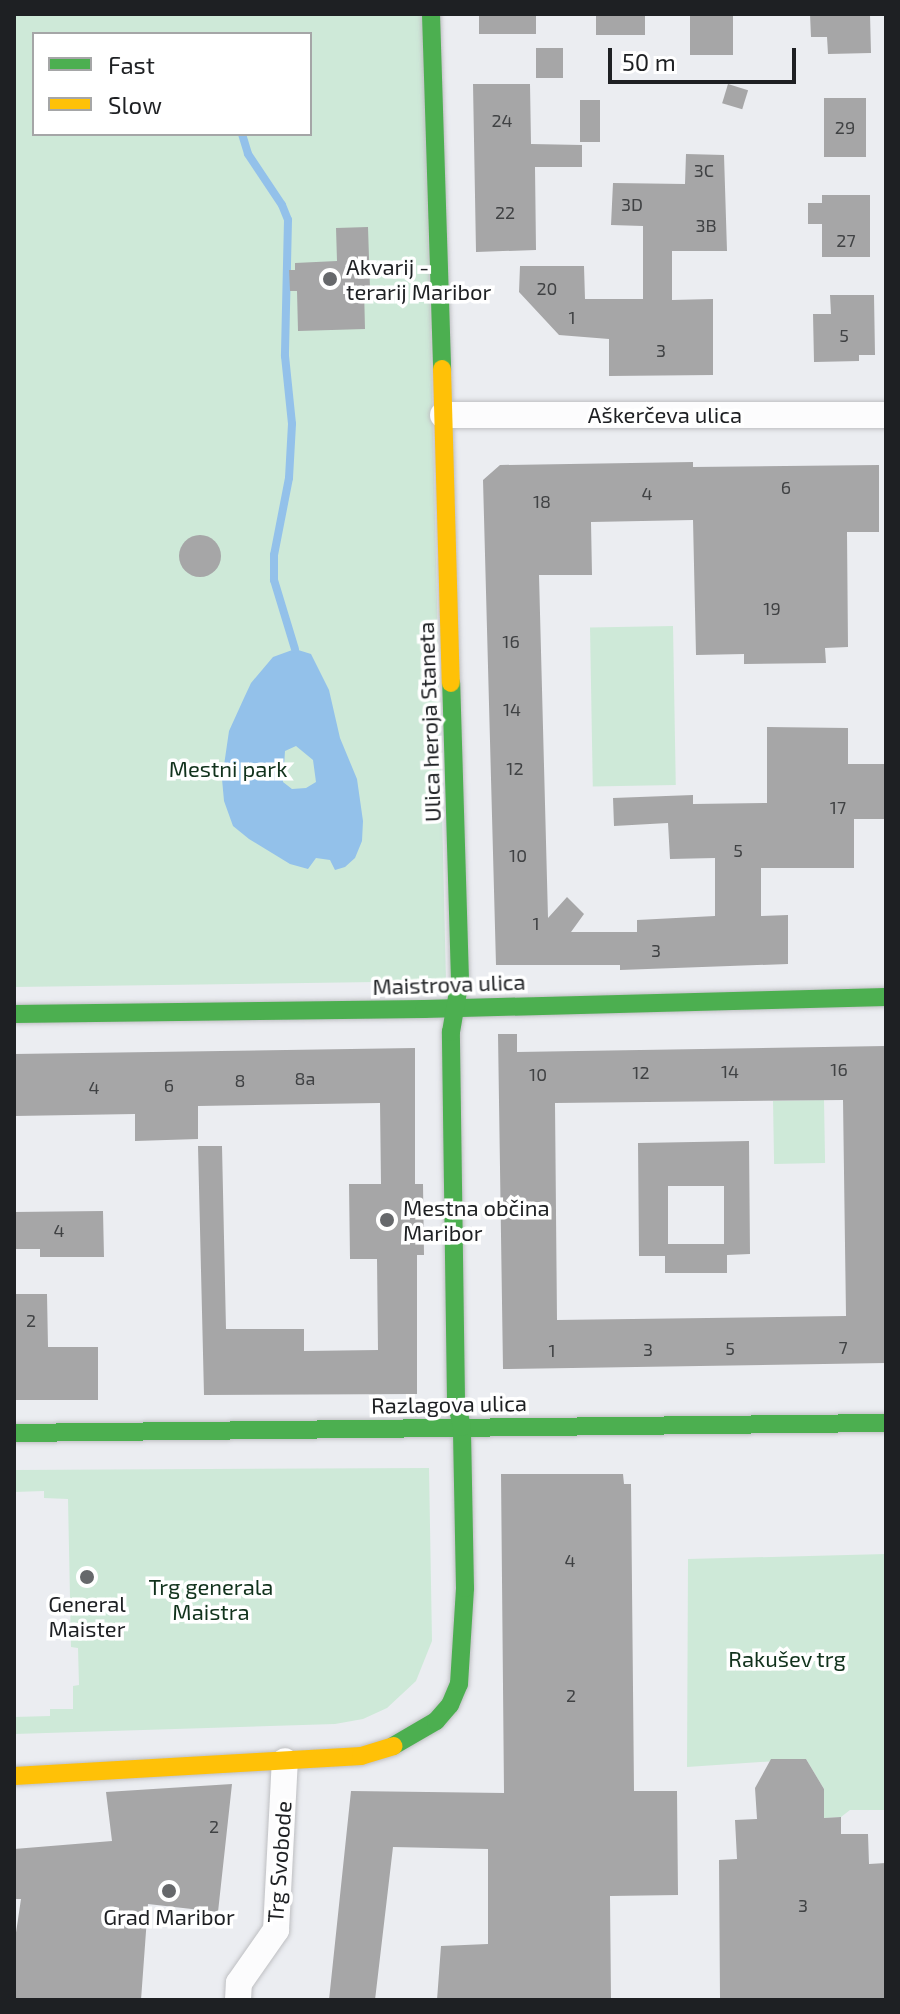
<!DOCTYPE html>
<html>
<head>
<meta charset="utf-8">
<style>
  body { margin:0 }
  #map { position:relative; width:900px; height:2014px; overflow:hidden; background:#ebedf1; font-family:"Exo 2",sans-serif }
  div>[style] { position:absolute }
  .green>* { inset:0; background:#cee9d8; transform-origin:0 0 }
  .water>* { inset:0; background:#93c1ea }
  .stream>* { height:8px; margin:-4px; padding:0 4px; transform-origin:4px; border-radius:4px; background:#93c1ea }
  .building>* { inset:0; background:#a6a6a7; transform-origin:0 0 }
  .round { border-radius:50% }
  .roads { filter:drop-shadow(0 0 2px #bebfc2) drop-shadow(0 0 2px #bebfc2) }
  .street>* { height:26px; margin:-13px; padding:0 13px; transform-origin:13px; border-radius:13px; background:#fcfcfd }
  .fast>* { height:18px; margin:-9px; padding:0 9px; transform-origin:9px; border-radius:9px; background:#4caf50 }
  .slow>* { height:18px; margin:-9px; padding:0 9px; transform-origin:9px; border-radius:9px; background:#ffc107 }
  .dots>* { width:22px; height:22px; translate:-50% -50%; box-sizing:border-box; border:4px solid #fff; border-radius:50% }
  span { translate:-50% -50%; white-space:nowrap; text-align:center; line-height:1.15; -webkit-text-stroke:7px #fff; paint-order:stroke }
  .number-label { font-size:18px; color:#404244 }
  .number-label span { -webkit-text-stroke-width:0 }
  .poi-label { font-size:22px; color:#1e2023 }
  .left { translate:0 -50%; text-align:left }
  .street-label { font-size:22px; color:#1e2023 }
  .park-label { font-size:22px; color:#11321c }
  .frame { position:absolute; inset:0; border:16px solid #1e2023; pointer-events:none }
  .legend { position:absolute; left:32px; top:32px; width:280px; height:104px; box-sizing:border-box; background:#fff; border:2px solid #a5a6a7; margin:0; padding:10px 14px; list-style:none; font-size:24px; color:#1e2023 }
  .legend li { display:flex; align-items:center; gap:16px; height:40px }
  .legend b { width:40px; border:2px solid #a5a6a7 }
  .scale { position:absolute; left:608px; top:48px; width:188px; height:36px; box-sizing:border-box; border:4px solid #1e2023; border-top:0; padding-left:10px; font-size:24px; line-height:28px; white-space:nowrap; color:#1e2023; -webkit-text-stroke:6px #fff; paint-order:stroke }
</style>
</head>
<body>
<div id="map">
  <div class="green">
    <i style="clip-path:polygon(evenodd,14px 14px,423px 14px,446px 981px,14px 987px,14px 14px,34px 34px,310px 34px,310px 134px,34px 134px,34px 34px)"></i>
    <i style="left:673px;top:626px;width:159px;height:83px;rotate:89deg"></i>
    <i style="left:824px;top:1100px;width:63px;height:51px;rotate:89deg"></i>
    <i style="clip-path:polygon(429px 1468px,432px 1641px,416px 1681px,387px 1708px,363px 1719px,335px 1724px,14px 1734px,14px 1717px,50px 1716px,50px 1709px,73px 1709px,73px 1686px,79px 1685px,78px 1648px,71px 1647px,68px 1499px,44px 1498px,44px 1491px,14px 1492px,14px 1470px)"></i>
    <i style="clip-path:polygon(886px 1554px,886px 1810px,850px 1810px,841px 1817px,824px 1818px,824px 1789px,806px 1759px,687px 1767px,688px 1559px)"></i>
  </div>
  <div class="water">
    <i style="clip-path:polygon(evenodd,295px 649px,311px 654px,329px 690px,340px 738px,357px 779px,363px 821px,362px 841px,355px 858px,345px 867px,335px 870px,330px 860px,316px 858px,308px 869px,290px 864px,249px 839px,233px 826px,224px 801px,222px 779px,229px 731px,244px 698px,251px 683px,273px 657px,295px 649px,296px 746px,313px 760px,316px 782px,306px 788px,292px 789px,283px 782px,285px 751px,296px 746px)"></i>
  </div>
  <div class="stream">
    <i style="left:242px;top:134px;width:21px;rotate:73deg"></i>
    <i style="left:248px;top:154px;width:61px;rotate:56.3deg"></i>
    <i style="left:282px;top:205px;width:16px;rotate:68deg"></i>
    <i style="left:288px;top:220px;width:136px;rotate:91.3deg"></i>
    <i style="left:285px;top:356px;width:68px;rotate:84.1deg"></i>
    <i style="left:292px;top:424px;width:54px;rotate:93.2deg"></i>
    <i style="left:289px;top:478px;width:78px;rotate:101deg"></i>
    <i style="left:274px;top:555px;width:25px;rotate:90deg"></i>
    <i style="left:274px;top:580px;width:72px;rotate:73.1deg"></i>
  </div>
  <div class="building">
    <i style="left:479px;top:14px;width:57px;height:20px"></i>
    <i style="left:596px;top:14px;width:49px;height:21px"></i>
    <i style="left:690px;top:14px;width:43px;height:41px"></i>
    <i style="clip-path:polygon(810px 14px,870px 14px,871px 53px,828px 54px,827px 37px,811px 37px)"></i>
    <i style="left:536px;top:48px;width:27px;height:30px"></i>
    <i style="clip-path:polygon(473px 84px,530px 84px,531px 144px,582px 145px,582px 167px,535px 167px,536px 250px,476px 252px)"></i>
    <i style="left:728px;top:84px;width:21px;height:20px;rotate:17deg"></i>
    <i style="left:824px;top:98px;width:42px;height:59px"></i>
    <i style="left:580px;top:100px;width:20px;height:42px"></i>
    <i style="clip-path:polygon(686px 154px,724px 155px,727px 251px,672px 251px,672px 300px,713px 299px,713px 375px,609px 376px,609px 339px,559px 335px,519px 292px,520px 266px,584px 266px,585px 299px,643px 299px,643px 226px,611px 225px,613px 183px,685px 184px)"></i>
    <i style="clip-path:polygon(822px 195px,870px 195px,870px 257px,822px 257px,822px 224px,808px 224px,808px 203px,822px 203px)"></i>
    <i style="clip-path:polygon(368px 227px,370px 288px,364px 288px,365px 329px,298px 331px,297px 291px,290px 291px,289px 270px,295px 270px,295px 263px,337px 261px,336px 228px)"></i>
    <i style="clip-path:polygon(830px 295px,874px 295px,875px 355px,859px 355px,859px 361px,814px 362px,813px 314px,831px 314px)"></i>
    <i style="clip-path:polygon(693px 462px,693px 467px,879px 465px,879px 532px,847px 532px,848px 647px,825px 648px,826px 663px,744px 664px,744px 654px,696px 655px,693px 520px,591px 522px,592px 575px,539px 575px,548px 918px,567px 897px,584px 914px,571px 932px,637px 932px,637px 920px,715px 916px,715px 858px,670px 859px,668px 823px,614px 826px,613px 798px,693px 795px,693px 804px,767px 803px,767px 727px,848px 728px,848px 764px,886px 764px,886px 819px,854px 819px,854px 868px,761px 868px,761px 916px,788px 915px,788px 964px,620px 970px,620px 965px,496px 965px,483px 480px,500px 465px)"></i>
    <i class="round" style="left:179px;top:535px;width:42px;height:42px"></i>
    <i style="clip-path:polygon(evenodd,498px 1034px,517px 1034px,517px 1052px,886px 1046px,886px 1363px,503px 1369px,498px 1034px,843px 1100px,846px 1316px,557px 1320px,555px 1103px,843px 1100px)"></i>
    <i style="clip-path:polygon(415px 1048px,415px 1184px,423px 1184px,424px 1255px,417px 1255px,417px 1394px,204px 1395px,198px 1146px,222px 1146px,226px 1329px,304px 1329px,304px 1351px,378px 1350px,377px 1259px,350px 1259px,349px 1184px,381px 1184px,380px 1103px,198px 1106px,198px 1139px,135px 1141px,135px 1114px,14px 1116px,14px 1054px)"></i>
    <i style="clip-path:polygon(evenodd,749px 1141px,750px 1254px,727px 1255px,727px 1273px,665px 1273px,665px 1256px,639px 1256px,638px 1143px,749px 1141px,668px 1186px,724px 1186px,724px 1244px,668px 1244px,668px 1186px)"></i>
    <i style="clip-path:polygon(103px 1211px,104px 1257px,40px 1257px,40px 1249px,14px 1249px,14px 1212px)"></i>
    <i style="clip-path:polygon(14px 1294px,47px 1294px,48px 1347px,98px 1347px,98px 1400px,14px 1400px)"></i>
    <i style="clip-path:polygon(501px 1474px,623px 1474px,624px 1484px,631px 1484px,634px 1791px,677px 1791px,678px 1895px,610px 1896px,611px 2000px,437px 2000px,441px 1946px,488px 1944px,488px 1849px,393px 1847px,375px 2000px,329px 2000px,351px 1791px,504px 1793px)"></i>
    <i style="clip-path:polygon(771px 1759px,806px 1759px,824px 1789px,824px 1818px,841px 1817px,841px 1834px,868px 1834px,869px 1864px,886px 1863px,886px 2000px,720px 2000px,719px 1860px,737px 1859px,735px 1820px,757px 1819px,755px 1788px)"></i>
    <i style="clip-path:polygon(232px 1784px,218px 1912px,148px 1904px,141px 2000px,14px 2000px,14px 1946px,21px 1899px,14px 1899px,14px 1849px,112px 1841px,106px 1792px)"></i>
  </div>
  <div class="roads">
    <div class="street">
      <i style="left:443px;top:415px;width:443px"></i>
      <i style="left:238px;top:2000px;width:17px;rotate:-87deg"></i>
      <i style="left:239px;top:1983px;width:65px;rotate:-55.1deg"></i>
      <i style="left:276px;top:1930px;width:169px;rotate:-87deg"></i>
    </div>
    <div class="fast">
      <i style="left:431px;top:14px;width:355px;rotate:88.2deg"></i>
      <i style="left:14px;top:1014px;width:410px;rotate:-0.7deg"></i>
      <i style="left:424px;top:1009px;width:462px;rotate:-1.5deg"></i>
      <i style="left:14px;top:1433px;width:872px;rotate:-0.66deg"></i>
      <i style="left:393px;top:1746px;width:50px;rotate:-30.2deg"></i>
      <i style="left:436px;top:1721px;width:21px;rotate:-49deg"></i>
      <i style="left:450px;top:1705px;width:23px;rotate:-67deg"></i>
      <i style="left:459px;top:1684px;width:96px;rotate:-86.4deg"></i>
      <i style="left:465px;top:1588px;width:161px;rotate:-91.1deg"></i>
      <i style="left:462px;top:1427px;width:28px;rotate:-103deg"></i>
      <i style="left:456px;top:1400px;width:368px;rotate:-90.8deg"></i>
      <i style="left:451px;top:1032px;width:53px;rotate:-80.2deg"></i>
      <i style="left:460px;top:980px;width:297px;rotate:-91.7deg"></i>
    </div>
    <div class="slow">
      <i style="left:442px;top:369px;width:314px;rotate:88.4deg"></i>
      <i style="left:14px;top:1776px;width:348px;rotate:-3.3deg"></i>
      <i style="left:361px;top:1756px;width:34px;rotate:-17deg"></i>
    </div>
  </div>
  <div class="dots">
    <i style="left:330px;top:279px;background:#66686b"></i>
    <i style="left:387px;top:1220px;background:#66686b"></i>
    <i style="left:87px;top:1577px;background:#66686b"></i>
    <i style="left:169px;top:1891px;background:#66686b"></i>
  </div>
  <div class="number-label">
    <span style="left:502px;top:120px">24</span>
    <span style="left:845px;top:127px">29</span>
    <span style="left:704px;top:170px">3C</span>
    <span style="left:632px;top:204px">3D</span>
    <span style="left:505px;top:212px">22</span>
    <span style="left:706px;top:225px">3B</span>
    <span style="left:846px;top:240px">27</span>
    <span style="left:547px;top:288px">20</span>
    <span style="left:572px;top:317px">1</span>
    <span style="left:844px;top:335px">5</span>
    <span style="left:661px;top:350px">3</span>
    <span style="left:786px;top:487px">6</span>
    <span style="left:647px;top:493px">4</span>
    <span style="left:542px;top:501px">18</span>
    <span style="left:772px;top:608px">19</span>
    <span style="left:511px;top:641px">16</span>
    <span style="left:512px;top:709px">14</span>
    <span style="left:515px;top:768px">12</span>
    <span style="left:838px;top:807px">17</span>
    <span style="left:738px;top:850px">5</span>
    <span style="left:518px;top:855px">10</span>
    <span style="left:536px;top:923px">1</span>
    <span style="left:656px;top:950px">3</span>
    <span style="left:839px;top:1069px">16</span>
    <span style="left:730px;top:1071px">14</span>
    <span style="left:641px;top:1072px">12</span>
    <span style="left:538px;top:1074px">10</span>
    <span style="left:305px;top:1078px">8a</span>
    <span style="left:240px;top:1080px">8</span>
    <span style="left:169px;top:1085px">6</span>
    <span style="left:94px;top:1087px">4</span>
    <span style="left:59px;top:1230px">4</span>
    <span style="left:31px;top:1320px">2</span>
    <span style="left:843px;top:1347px">7</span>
    <span style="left:730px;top:1348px">5</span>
    <span style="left:648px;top:1349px">3</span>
    <span style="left:552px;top:1350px">1</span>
    <span style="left:570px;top:1560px">4</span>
    <span style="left:571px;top:1695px">2</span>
    <span style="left:214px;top:1826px">2</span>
    <span style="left:803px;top:1905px">3</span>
  </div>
  <div class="poi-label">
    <span class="left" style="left:346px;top:279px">Akvarij -<br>terarij Maribor</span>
    <span class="left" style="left:403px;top:1220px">Mestna občina<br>Maribor</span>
    <span style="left:87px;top:1616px">General<br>Maister</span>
    <span style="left:169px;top:1917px">Grad Maribor</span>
  </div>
  <div class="street-label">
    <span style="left:665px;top:415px">Aškerčeva ulica</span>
    <span style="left:429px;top:722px;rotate:-92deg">Ulica heroja Staneta</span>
    <span style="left:449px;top:984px;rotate:-2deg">Maistrova ulica</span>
    <span style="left:449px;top:1404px;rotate:-1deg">Razlagova ulica</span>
    <span style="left:279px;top:1862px;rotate:-86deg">Trg Svobode</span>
  </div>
  <div class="park-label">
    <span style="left:228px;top:769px">Mestni park</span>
    <span style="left:211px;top:1599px">Trg generala<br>Maistra</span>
    <span style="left:787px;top:1659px">Rakušev trg</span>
  </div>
  <div class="frame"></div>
  <ul class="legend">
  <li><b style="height:10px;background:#4caf50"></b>Fast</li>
  <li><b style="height:10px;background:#ffc107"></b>Slow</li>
  </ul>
  <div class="scale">50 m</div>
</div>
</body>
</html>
